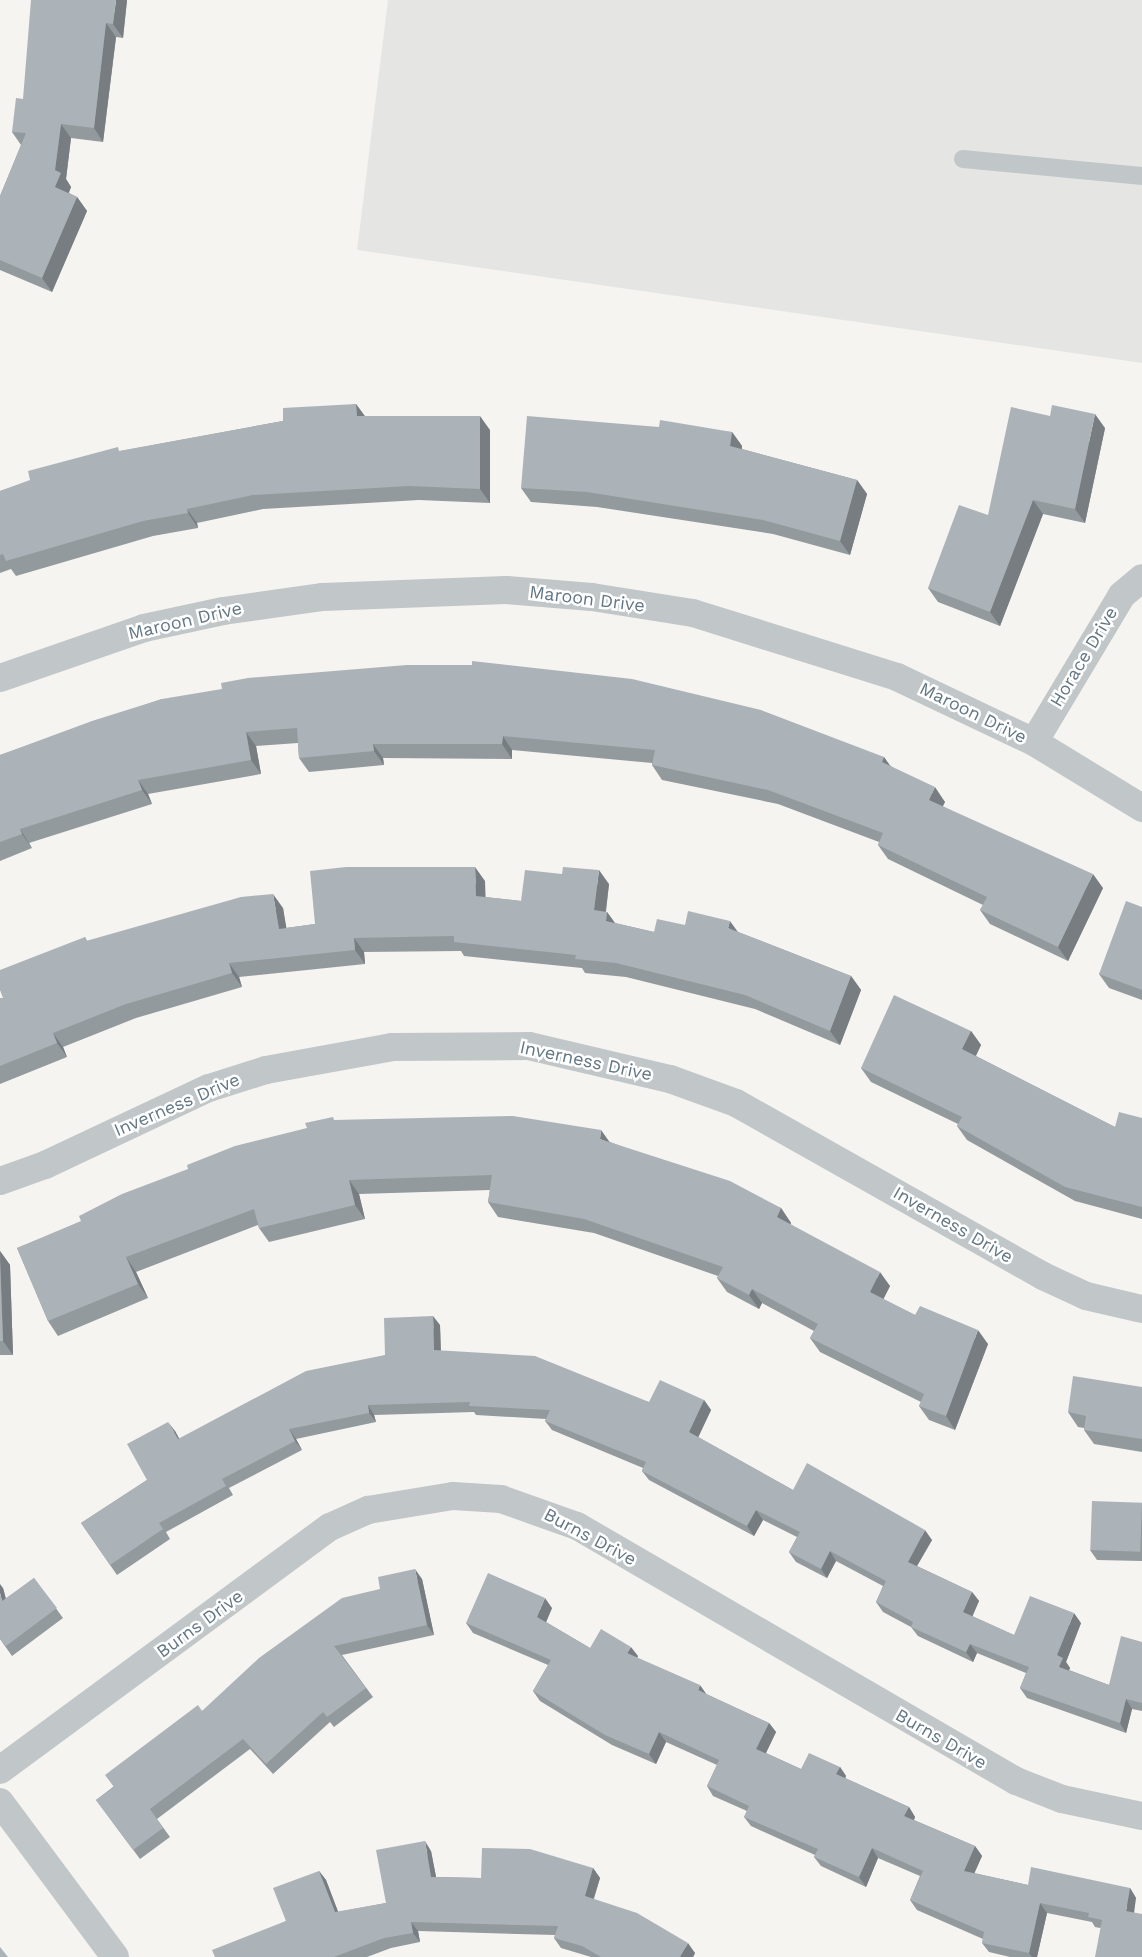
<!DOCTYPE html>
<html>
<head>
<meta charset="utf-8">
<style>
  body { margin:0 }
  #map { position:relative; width:1142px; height:1957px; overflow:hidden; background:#f5f4f0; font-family:"Work Sans",sans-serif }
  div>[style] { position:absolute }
  .built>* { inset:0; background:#e5e6e4 }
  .lane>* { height:18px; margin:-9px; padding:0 9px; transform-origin:9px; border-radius:9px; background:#c1c6c8 }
  .street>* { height:28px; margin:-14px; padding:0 14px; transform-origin:14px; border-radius:14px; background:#c1c6c8 }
  .wall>* { inset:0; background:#939a9e }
  .shaded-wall>* { inset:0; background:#787d81 }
  .building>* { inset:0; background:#abb3b8; transform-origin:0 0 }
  span { translate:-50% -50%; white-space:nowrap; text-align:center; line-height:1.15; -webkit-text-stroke:5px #fff; paint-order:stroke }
  .street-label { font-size:18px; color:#627683 }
</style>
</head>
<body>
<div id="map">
  <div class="built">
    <i style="clip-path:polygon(388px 0,1142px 0,1142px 363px,357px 250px)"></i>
  </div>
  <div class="lane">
    <i style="left:963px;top:159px;width:180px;rotate:5.4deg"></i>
  </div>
  <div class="street">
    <i style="left:0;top:678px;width:152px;rotate:-19.1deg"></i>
    <i style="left:144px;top:628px;width:81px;rotate:-12.1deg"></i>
    <i style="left:223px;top:611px;width:101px;rotate:-8deg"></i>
    <i style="left:323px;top:597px;width:183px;rotate:-2.2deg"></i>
    <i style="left:506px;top:590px;width:86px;rotate:4.7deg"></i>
    <i style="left:592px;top:597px;width:102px;rotate:9deg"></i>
    <i style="left:693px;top:613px;width:214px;rotate:17.4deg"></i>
    <i style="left:897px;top:677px;width:152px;rotate:25.4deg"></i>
    <i style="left:1034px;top:742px;width:127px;rotate:31.4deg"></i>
    <i style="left:1034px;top:742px;width:171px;rotate:-59.1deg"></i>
    <i style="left:1122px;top:595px;width:26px;rotate:-40deg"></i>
    <i style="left:0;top:1181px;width:48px;rotate:-19.6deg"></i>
    <i style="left:45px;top:1165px;width:181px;rotate:-25.2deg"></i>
    <i style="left:209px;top:1088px;width:60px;rotate:-17.5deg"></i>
    <i style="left:266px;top:1070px;width:128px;rotate:-10.3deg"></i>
    <i style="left:392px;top:1047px;width:137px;rotate:-0.4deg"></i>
    <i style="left:529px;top:1046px;width:145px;rotate:13.2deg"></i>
    <i style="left:670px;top:1079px;width:70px;rotate:20deg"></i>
    <i style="left:736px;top:1103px;width:352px;rotate:29.4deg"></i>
    <i style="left:1043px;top:1276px;width:47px;rotate:24.9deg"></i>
    <i style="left:1086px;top:1296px;width:57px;rotate:13.1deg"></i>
    <i style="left:0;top:1770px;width:410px;rotate:-36.4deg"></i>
    <i style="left:330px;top:1527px;width:42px;rotate:-24.1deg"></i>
    <i style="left:368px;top:1510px;width:86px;rotate:-9.4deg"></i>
    <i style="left:453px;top:1496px;width:48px;rotate:3.6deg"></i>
    <i style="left:501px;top:1499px;width:81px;rotate:19.6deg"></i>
    <i style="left:577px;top:1526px;width:508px;rotate:30.15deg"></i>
    <i style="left:1016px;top:1781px;width:49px;rotate:21.4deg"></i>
    <i style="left:1062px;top:1799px;width:82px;rotate:12deg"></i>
    <i style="left:0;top:1802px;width:193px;rotate:53.4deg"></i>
  </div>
  <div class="wall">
    <i style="clip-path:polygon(127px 0,123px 38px,116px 37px,103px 142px,71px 138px,66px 179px,71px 187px,69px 193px,77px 197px,87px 211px,52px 292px,0 270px,0 196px,21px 145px,12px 132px,23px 99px)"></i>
    <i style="clip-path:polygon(356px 404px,365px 416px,490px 430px,490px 503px,419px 500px,263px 509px,197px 523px,198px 528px,153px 536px,16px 576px,11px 569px,0 573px,0 491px,121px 451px,283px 421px)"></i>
    <i style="clip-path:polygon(659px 427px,732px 432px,742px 446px,742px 449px,857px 480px,867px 494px,850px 555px,773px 534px,597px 507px,531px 502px,521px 488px)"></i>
    <i style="clip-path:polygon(1105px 428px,1085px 523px,1043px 514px,1000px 626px,938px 602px,928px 588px)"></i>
    <i style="clip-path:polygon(162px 699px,884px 757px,889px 765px,945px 802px,942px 806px,1103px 888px,1068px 961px,990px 924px,980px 910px,983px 905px,888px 859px,878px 845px,879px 842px,778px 804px,662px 780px,652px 765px,652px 763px,512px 750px,512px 759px,383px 758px,384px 765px,309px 772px,299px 758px,298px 743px,256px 746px,261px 774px,148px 794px,152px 804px,29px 843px,32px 848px,0 861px,0 755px)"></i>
    <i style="clip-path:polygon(485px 881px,485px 897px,521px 901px,609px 884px,606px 912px,607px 912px,615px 923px,654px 932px,685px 925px,738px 932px,851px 976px,861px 990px,840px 1045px,755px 1009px,626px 977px,585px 973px,582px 968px,464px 956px,461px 951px,364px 952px,365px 964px,239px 977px,242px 987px,136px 1018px,63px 1047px,67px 1057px,0 1084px,0 998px,3px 998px,85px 937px,87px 941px,283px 908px,286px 928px,315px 924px)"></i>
    <i style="clip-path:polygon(1142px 907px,1142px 1000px,1109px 988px,1099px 974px)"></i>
    <i style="clip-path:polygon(971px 1031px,981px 1045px,976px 1056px,1115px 1127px,1142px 1118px,1142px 1219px,1075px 1201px,967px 1140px,957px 1126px,958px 1124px,871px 1082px,861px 1068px)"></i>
    <i style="clip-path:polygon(336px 1120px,610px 1142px,781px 1208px,791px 1223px,790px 1224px,890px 1286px,883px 1299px,915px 1315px,988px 1344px,955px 1430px,929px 1420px,919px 1406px,921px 1402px,820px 1352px,810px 1338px,814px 1331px,762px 1303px,759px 1309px,727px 1292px,717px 1278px,718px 1276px,594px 1233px,498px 1217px,488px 1202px,490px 1190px,359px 1194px,365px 1219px,269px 1242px,259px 1228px,258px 1225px,136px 1272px,148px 1298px,58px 1336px,48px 1321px,17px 1248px)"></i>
    <i style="clip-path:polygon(0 1251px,10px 1265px,13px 1355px,0 1355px)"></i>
    <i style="clip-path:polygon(440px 1325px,441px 1351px,649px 1402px,704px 1400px,711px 1410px,698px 1437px,793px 1490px,932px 1540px,917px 1566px,972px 1592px,979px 1601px,972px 1616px,1014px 1635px,1081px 1623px,1066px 1662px,1070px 1668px,1069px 1670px,1109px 1685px,1142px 1642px,1142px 1711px,1132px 1709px,1126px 1733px,1027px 1698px,1020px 1688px,1026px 1673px,977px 1653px,973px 1662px,918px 1636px,911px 1627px,883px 1612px,876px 1602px,883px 1586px,836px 1561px,827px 1578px,796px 1562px,789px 1552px,797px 1537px,763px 1520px,754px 1536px,649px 1480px,642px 1471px,643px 1468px,552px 1430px,545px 1421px,546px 1419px,476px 1415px,474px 1412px,374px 1415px,376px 1422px,296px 1439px,302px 1450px,229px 1488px,233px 1495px,166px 1532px,170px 1539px,117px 1575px,81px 1523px,147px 1480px,175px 1431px,179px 1439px,385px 1355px)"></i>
    <i style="clip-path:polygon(1142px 1387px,1142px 1452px,1094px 1444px,1084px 1430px,1084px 1428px,1078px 1427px,1068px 1412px)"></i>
    <i style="clip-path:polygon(1142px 1503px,1142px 1561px,1097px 1560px,1090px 1550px)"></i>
    <i style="clip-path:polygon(34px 1578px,63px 1618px,12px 1656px,0 1639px,3px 1588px,6px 1599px)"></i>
    <i style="clip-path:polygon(422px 1579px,434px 1635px,342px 1655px,373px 1697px,334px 1727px,330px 1722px,273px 1774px,250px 1749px,157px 1819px,170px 1837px,140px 1859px,96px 1800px,113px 1787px,202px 1711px,380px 1589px)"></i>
    <i style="clip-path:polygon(552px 1608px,546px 1622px,590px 1648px,638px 1656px,637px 1658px,706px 1694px,769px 1723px,776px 1732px,766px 1753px,801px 1769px,840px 1767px,846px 1776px,845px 1778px,909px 1807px,915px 1817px,914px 1820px,975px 1846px,982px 1856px,974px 1873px,1028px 1885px,1130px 1888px,1136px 1898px,1100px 1928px,1095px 1927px,1092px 1922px,1047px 1913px,1037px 1957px,1010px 1957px,989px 1952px,982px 1943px,983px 1939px,917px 1910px,910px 1900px,920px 1876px,878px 1858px,866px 1887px,821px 1866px,814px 1857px,815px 1855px,751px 1826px,744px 1817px,747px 1811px,713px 1796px,707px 1786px,717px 1765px,666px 1742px,656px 1764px,612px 1745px,540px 1701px,533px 1691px,548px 1665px,473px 1633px,466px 1623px)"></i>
    <i style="clip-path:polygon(431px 1851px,436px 1877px,481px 1878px,593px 1868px,600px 1878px,594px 1899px,695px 1953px,693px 1957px,591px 1957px,561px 1948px,554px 1938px,555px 1935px,418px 1931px,420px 1942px,391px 1948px,367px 1957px,215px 1957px,286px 1921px,319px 1871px,326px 1880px,338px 1912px,386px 1903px)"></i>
  </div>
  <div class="shaded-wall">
    <i style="clip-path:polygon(116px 0,127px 0,123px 38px,113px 24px)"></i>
    <i style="clip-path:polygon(106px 23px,116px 37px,103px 142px,94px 128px)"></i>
    <i style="clip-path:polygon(61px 124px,71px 138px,66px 179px,71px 187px,65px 201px,55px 187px,55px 170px)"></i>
    <i style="clip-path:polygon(77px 197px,87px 211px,52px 292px,42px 278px)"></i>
    <i style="clip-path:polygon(356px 404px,366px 418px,357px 416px)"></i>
    <i style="clip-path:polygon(1095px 414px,1105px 428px,1085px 523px,1075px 509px)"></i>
    <i style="clip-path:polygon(480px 416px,490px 430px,490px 503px,480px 489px)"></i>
    <i style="clip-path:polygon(732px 432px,742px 446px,740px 460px,730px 446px)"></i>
    <i style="clip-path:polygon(857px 480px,867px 494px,850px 555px,840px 541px)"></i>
    <i style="clip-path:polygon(1033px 500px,1043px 514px,1000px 626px,990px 612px)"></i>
    <i style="clip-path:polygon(187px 509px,197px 523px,198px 528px,188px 513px)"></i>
    <i style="clip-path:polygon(246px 732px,256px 746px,261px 774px,251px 760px)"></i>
    <i style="clip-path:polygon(503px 736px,512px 750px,512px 759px,502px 744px)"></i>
    <i style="clip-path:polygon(373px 744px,383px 758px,384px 765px,374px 751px)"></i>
    <i style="clip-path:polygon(884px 757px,894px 771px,882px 762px)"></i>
    <i style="clip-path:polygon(138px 780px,148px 794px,152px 804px,142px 790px)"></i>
    <i style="clip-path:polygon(935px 787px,945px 802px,939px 814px,929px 800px)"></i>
    <i style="clip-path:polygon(20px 829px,29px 843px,32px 848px,22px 834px)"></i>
    <i style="clip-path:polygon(475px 867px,485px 881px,486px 910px,476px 896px)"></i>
    <i style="clip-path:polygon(599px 870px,609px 884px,604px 924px,594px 910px)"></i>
    <i style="clip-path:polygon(1093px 874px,1103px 888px,1068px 961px,1058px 947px)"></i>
    <i style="clip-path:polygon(273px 894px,283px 908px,289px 943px,279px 929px)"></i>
    <i style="clip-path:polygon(607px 912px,617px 926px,606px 921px)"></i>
    <i style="clip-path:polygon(730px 921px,740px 935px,728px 928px)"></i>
    <i style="clip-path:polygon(354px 938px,364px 952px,365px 964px,355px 950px)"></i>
    <i style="clip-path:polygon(229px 963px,239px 977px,242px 987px,232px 973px)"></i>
    <i style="clip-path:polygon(851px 976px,861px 990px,840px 1045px,830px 1031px)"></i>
    <i style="clip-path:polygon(971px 1031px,981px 1045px,972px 1063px,962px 1049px)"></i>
    <i style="clip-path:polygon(53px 1033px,63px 1047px,67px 1057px,57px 1043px)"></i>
    <i style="clip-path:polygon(601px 1130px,611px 1144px,600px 1139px)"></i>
    <i style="clip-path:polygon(349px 1180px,359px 1194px,365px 1219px,355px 1205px)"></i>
    <i style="clip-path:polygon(781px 1208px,791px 1223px,787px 1231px,777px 1217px)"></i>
    <i style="clip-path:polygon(0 1251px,10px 1265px,13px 1355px,3px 1341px)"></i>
    <i style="clip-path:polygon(126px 1257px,136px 1272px,148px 1298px,138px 1284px)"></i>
    <i style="clip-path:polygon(880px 1272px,890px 1286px,880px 1306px,870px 1292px)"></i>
    <i style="clip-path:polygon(752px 1289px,762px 1303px,759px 1309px,749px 1295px)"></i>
    <i style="clip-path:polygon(433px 1316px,440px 1325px,441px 1360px,434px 1350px)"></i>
    <i style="clip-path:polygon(978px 1330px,988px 1344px,955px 1430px,946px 1416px)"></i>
    <i style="clip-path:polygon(704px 1400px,711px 1410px,696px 1442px,689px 1432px)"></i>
    <i style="clip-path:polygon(368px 1405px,374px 1415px,376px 1422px,369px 1413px)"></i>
    <i style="clip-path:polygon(168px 1422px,175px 1431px,185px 1449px,178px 1439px)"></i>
    <i style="clip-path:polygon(289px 1429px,296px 1439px,302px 1450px,295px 1441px)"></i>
    <i style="clip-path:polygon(756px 1510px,763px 1520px,754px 1536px,747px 1526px)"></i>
    <i style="clip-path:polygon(925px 1530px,932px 1540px,914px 1571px,908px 1562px)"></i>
    <i style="clip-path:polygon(830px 1551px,836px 1561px,827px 1578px,821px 1569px)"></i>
    <i style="clip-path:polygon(415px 1569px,422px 1579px,434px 1635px,427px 1625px)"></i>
    <i style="clip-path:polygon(0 1584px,3px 1588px,9px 1611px,2px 1601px,0 1593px)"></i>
    <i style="clip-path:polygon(972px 1592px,979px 1601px,970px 1622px,963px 1612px)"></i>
    <i style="clip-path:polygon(545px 1598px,552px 1608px,544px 1627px,537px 1617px)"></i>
    <i style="clip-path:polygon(1074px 1613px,1081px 1623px,1066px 1662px,1070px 1668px,1066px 1676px,1059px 1667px,1057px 1655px)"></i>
    <i style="clip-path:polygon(970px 1644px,977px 1653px,973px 1662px,966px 1652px)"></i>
    <i style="clip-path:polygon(631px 1647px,638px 1656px,634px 1663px,627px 1653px)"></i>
    <i style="clip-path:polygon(700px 1685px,707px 1695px,698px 1690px)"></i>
    <i style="clip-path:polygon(1126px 1699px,1132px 1709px,1126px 1733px,1120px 1723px)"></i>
    <i style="clip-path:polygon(769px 1723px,776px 1732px,763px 1759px,756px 1749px)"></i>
    <i style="clip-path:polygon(659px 1732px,666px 1742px,656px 1764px,649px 1754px)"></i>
    <i style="clip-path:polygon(840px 1767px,846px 1776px,843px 1784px,836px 1774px)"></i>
    <i style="clip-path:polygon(909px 1807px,915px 1817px,911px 1826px,904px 1816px)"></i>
    <i style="clip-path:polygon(425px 1841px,431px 1851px,438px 1887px,431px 1877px)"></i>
    <i style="clip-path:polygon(975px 1846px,982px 1856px,971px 1881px,964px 1871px)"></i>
    <i style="clip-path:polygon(872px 1848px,878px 1858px,866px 1887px,859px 1877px)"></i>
    <i style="clip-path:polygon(593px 1868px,600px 1878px,591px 1906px,585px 1896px)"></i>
    <i style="clip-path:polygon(319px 1871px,326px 1880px,342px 1922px,335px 1912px)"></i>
    <i style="clip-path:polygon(1130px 1888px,1136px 1898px,1133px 1921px,1126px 1911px)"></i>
    <i style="clip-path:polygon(1040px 1903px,1047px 1913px,1037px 1957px,1032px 1957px,1029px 1953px)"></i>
    <i style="clip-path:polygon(411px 1922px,418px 1931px,420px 1942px,413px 1933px)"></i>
    <i style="clip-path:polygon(688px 1943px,695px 1953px,693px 1957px,680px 1957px)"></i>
  </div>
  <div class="building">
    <i style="clip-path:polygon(31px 0,116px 0,113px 24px,106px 23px,94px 128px,61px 124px,55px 170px,61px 173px,55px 187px,77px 197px,42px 278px,0 260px,0 196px,26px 133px,12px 132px,16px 98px,23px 99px)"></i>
    <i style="clip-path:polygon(356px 404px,357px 416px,480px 416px,480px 489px,409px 486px,253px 495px,187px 509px,188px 513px,143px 521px,6px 561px,3px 554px,0 555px,0 491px,30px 480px,28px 471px,118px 447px,119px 451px,283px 421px,283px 408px)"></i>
    <i style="clip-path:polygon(1052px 405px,1095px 414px,1075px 509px,1033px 500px,990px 612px,928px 588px,959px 505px,988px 515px,1011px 407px,1050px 416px)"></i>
    <i style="clip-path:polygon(527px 416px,659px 427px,660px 420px,732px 432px,730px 446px,857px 480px,840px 541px,763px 520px,587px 492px,521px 488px)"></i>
    <i style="clip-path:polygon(472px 661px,632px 679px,761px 710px,884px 757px,882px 762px,935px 787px,929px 800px,1093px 874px,1058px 947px,980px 910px,987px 897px,878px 845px,883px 833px,768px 790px,652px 765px,655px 750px,503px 736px,502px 744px,373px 744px,374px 751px,299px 758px,297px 728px,246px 732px,251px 760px,138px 780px,142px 790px,20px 829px,22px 834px,0 842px,0 755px,92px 721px,162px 699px,222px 689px,221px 683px,248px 678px,407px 665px,472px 665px)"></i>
    <i style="clip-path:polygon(346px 867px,475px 867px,476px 896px,521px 901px,525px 870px,562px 874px,563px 867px,599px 870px,594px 910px,607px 912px,606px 921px,654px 932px,657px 919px,685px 925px,688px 911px,730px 921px,728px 928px,851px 976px,830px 1031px,745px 995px,616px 963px,575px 959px,576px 955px,454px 942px,454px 936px,354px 938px,355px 950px,229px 963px,232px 973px,126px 1004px,53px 1033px,57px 1043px,0 1066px,0 998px,3px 998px,0 990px,0 970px,85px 937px,86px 941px,241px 897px,273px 894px,279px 929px,315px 924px,310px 871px)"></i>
    <i style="clip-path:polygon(1126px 901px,1142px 907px,1142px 990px,1099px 974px)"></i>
    <i style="clip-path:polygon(894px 995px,971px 1031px,962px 1049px,1115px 1127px,1119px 1112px,1142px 1118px,1142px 1207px,1065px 1187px,957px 1126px,962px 1117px,861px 1068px)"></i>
    <i style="clip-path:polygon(513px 1116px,601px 1130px,600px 1139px,730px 1181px,781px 1208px,777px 1217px,880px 1272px,870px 1292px,915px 1315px,920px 1306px,978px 1330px,946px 1416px,919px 1406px,924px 1394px,810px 1338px,818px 1324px,752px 1289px,749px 1295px,717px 1278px,723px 1267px,584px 1219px,488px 1202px,492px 1175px,349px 1180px,355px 1205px,259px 1228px,254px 1209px,126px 1257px,138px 1284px,48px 1321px,17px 1248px,81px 1221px,79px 1216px,122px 1194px,188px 1169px,187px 1165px,235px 1146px,307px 1128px,305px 1123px,333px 1117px,334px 1120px)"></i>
    <i style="clip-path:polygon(0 1262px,3px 1341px,0 1341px)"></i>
    <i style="clip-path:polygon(433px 1316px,434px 1350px,535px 1356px,649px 1402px,660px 1380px,704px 1400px,689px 1432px,793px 1490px,807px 1463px,925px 1530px,908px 1562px,972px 1592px,963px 1612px,1014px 1635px,1030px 1596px,1074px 1613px,1057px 1655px,1063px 1658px,1059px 1667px,1109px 1685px,1121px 1636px,1142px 1642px,1142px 1703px,1126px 1699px,1120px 1723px,1020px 1688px,1029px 1667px,970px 1644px,966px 1652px,911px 1627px,913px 1622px,876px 1602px,886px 1581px,830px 1551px,821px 1569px,789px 1552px,800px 1532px,756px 1510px,747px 1526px,642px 1471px,646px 1462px,545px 1421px,550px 1410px,469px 1406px,470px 1402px,368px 1405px,369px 1413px,289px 1429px,295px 1441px,222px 1479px,226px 1486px,159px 1523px,163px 1529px,110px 1565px,81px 1523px,147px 1480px,127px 1444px,168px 1422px,178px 1439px,306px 1371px,385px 1355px,384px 1318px)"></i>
    <i style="clip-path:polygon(1073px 1376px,1142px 1387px,1142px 1439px,1084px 1430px,1086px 1416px,1068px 1412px)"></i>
    <i style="left:1092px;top:1501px;width:50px;height:49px;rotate:2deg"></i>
    <i style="clip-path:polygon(415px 1569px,427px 1625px,334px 1646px,366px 1688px,327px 1717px,323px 1712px,266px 1764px,243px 1739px,150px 1809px,163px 1828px,133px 1850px,96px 1800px,114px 1787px,105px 1775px,198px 1705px,202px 1711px,259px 1658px,342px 1598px,380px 1589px,378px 1577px)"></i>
    <i style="clip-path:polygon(488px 1573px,545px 1598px,537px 1617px,590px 1648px,601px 1629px,631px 1647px,627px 1653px,700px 1685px,698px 1690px,769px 1723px,756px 1749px,801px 1769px,809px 1753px,840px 1767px,836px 1774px,909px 1807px,904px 1816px,975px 1846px,964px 1871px,1028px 1885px,1031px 1867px,1130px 1888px,1126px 1911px,1142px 1914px,1142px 1957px,1095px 1957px,1102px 1920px,1088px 1917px,1089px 1913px,1040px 1903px,1029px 1953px,982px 1943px,984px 1932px,910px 1900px,923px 1871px,872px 1848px,859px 1877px,814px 1857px,818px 1849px,744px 1817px,749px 1806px,707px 1786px,719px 1760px,659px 1732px,649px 1754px,605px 1735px,533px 1691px,551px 1660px,466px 1623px)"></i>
    <i style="clip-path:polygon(34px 1578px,57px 1608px,6px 1646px,0 1639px,0 1593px,2px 1601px)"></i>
    <i style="clip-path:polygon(425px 1841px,431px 1877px,481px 1878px,482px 1848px,530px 1849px,593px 1868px,585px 1896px,637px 1913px,688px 1943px,680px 1957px,601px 1957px,582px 1946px,554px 1938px,558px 1926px,411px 1922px,413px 1933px,384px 1938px,334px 1957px,215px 1957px,212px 1950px,286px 1921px,273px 1888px,319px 1871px,335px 1912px,386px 1903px,376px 1850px)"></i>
    <i style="clip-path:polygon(0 1947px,8px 1957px,0 1957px)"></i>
  </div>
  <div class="street-label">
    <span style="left:587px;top:599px;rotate:7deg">Maroon Drive</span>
    <span style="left:185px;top:621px;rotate:-13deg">Maroon Drive</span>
    <span style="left:1084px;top:657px;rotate:-59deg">Horace Drive</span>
    <span style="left:973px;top:713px;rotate:26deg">Maroon Drive</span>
    <span style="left:586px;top:1061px;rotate:12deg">Inverness Drive</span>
    <span style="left:177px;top:1105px;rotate:-23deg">Inverness Drive</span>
    <span style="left:953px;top:1225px;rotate:30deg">Inverness Drive</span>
    <span style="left:590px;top:1537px;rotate:28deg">Burns Drive</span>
    <span style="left:200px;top:1624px;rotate:-36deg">Burns Drive</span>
    <span style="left:941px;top:1739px;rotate:30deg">Burns Drive</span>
  </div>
</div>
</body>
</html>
